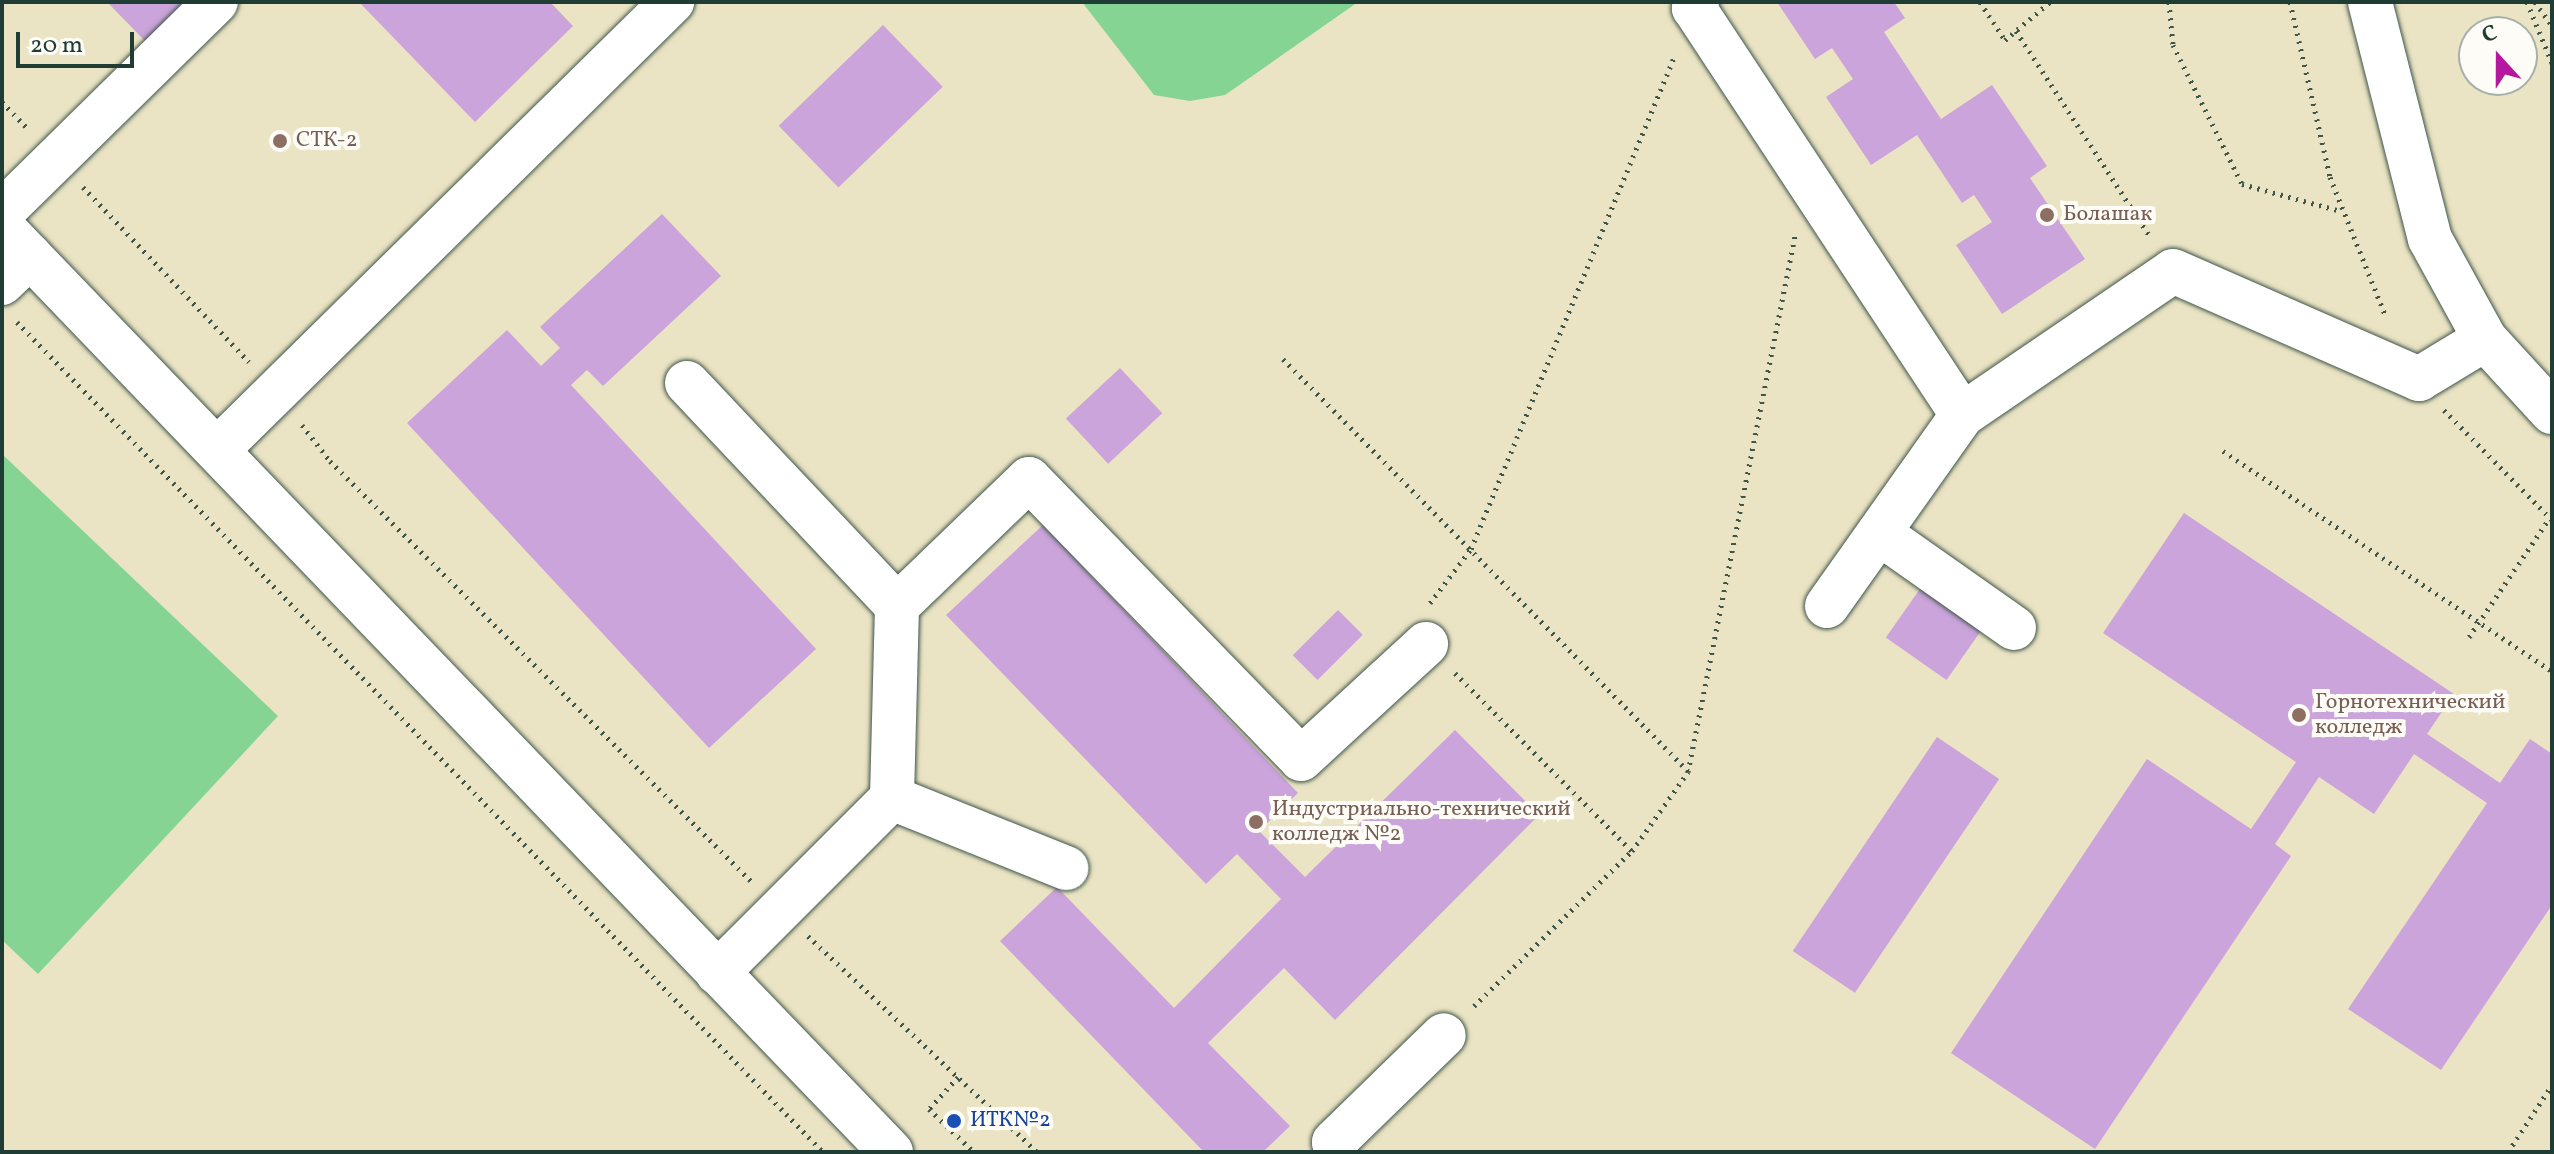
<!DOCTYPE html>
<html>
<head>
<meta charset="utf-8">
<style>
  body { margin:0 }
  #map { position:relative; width:2554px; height:1154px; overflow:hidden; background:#ebe4c4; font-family:Vollkorn,serif }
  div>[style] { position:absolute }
  .green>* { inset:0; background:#85d494 }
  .building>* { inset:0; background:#caa4da; transform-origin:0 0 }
  .path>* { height:5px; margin-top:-2.5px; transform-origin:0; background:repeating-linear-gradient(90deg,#3e564a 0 2px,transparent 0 8px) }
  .roads { filter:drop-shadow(0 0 2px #3e564a) drop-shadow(0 0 2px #3e564a) }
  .minor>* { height:44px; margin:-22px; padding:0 22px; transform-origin:22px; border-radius:22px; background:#fff }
  .dots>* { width:22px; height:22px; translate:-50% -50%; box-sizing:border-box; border:4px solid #fdfcf7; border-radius:50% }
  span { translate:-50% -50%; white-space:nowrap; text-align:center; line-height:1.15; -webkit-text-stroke:8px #fdfcf7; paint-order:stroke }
  .education-label { font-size:22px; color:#785e54 }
  .left { translate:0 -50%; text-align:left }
  .transit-label { font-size:22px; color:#164399 }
  .frame { position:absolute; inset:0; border:4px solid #1f3d34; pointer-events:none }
  .north { position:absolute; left:2458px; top:16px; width:80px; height:80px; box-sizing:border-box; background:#fdfcf7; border:2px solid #a4b0a9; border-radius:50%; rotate:339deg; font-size:22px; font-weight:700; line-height:32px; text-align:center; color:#1f3d34 }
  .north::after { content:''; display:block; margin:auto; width:28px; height:36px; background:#b5179e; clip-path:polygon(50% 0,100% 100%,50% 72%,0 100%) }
  .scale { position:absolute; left:16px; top:32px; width:118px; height:36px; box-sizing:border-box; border:4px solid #1f3d34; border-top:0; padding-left:10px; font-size:24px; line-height:28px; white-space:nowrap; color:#1f3d34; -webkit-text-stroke:6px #fdfcf7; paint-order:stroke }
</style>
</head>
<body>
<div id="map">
  <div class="green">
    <i style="clip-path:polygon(1082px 2px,1358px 2px,1225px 95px,1190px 101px,1154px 95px)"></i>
    <i style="clip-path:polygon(2px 454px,278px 716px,38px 974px,2px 940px)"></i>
  </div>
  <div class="building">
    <i style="clip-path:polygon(107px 2px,187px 2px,146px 42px)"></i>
    <i style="clip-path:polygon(359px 2px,550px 2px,573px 26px,475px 122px)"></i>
    <i style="clip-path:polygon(1777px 2px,1894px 2px,1905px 18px,1884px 32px,1941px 119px,1992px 85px,2047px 166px,2030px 178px,2085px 259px,2002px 314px,1956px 245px,1992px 222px,1974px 195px,1962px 203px,1917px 135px,1871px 165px,1826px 97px,1853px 79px,1832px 48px,1815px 59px)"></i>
    <i style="left:883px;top:25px;width:86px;height:145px;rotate:46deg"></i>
    <i style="clip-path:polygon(662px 214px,721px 276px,603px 386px,587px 370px,571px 385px,816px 649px,709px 748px,407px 423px,507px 330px,541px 366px,560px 348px,540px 327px)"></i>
    <i style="left:1120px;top:368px;width:62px;height:74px;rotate:47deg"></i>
    <i style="clip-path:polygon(2184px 513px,2454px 694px,2427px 734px,2500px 783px,2530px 739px,2552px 754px,2552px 905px,2441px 1070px,2348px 1009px,2487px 803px,2414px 754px,2374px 814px,2319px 777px,2275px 844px,2291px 856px,2095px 1149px,1951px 1053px,2147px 759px,2251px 829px,2296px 762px,2103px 633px)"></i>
    <i style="clip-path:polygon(1043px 525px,1298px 793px,1259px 831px,1305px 877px,1455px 730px,1539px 815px,1335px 1020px,1284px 968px,1208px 1043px,1290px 1126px,1263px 1152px,1204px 1152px,1000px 941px,1057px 887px,1174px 1008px,1281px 899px,1237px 854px,1206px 884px,946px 615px)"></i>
    <i style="left:1922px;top:586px;width:74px;height:63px;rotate:35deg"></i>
    <i style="left:1338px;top:610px;width:35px;height:64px;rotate:45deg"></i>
    <i style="left:1937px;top:737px;width:75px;height:258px;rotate:34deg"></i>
  </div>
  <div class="path">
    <i style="left:1980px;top:2px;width:45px;rotate:56.7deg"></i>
    <i style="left:2005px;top:40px;width:59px;rotate:-40.2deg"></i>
    <i style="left:2169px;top:2px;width:43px;rotate:84.7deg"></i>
    <i style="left:2173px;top:45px;width:155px;rotate:63.6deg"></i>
    <i style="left:2242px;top:184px;width:103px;rotate:15.3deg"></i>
    <i style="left:2290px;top:2px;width:180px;rotate:77.1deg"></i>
    <i style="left:2330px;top:177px;width:151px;rotate:68.2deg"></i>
    <i style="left:2527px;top:2px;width:66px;rotate:67.7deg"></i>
    <i style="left:2535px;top:2px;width:29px;rotate:54deg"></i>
    <i style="left:2016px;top:31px;width:247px;rotate:56.9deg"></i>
    <i style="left:2px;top:102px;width:39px;rotate:46deg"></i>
    <i style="left:83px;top:187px;width:241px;rotate:46.5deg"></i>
    <i style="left:17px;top:322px;width:1157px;rotate:45.84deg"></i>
    <i style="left:1283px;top:359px;width:578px;rotate:45.49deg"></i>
    <i style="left:2444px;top:410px;width:154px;rotate:45.5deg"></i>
    <i style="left:302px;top:425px;width:46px;rotate:52.1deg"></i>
    <i style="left:330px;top:461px;width:596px;rotate:44.93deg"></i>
    <i style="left:2223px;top:451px;width:396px;rotate:33.8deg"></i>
    <i style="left:1430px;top:603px;width:68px;rotate:-52.8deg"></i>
    <i style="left:1471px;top:549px;width:534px;rotate:-67.56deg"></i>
    <i style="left:2469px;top:637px;width:143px;rotate:-55.9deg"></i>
    <i style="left:1455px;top:673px;width:251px;rotate:45.2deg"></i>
    <i style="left:808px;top:936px;width:315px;rotate:43.3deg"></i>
    <i style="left:1474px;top:1006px;width:221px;rotate:-44.5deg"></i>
    <i style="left:1632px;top:851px;width:97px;rotate:-54.7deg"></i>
    <i style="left:1688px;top:772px;width:547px;rotate:-78.71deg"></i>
    <i style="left:958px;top:1077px;width:43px;rotate:132.2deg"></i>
    <i style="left:929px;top:1109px;width:62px;rotate:43.7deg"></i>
    <i style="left:2508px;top:1152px;width:80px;rotate:-56.7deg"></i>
    <i style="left:2549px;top:1152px;width:5px;rotate:-53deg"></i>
  </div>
  <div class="roads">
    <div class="minor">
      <i style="left:1697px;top:2px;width:7px;rotate:117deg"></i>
      <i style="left:1694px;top:8px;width:487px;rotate:56.6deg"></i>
      <i style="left:1962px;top:415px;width:255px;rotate:-34.3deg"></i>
      <i style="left:2173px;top:271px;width:269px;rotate:23.7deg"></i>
      <i style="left:2419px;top:379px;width:77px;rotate:-31.2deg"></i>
      <i style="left:2370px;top:2px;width:244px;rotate:75.8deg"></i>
      <i style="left:2430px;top:239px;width:114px;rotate:61.2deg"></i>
      <i style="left:2485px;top:339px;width:99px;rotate:47.5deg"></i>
      <i style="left:2px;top:212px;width:300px;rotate:-44.5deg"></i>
      <i style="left:2px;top:227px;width:1283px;rotate:46.14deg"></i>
      <i style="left:2px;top:283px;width:39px;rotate:-44deg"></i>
      <i style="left:687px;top:383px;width:306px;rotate:46.7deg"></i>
      <i style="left:897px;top:606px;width:192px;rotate:91.5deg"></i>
      <i style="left:892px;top:798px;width:247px;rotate:135deg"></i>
      <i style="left:217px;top:450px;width:639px;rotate:-44.56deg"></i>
      <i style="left:1879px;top:533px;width:165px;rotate:35.1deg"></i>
      <i style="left:897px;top:606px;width:183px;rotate:-43.9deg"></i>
      <i style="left:1029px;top:479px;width:390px;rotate:45.8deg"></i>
      <i style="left:1301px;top:759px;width:170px;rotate:-42.6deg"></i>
      <i style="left:1827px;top:606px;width:234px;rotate:-54.7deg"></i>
      <i style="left:892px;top:798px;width:188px;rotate:21.9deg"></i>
      <i style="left:1336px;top:1152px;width:10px;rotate:-101deg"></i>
      <i style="left:1334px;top:1142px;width:153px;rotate:-44.2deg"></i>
    </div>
  </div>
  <div class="dots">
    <i style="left:280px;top:141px;background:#8d6e63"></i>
    <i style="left:2047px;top:215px;background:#8d6e63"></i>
    <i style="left:2299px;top:715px;background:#8d6e63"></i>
    <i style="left:1256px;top:822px;background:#8d6e63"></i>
    <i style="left:954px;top:1121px;background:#1a4fb4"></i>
  </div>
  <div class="education-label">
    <span class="left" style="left:296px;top:141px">СТК-2</span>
    <span class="left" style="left:2063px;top:215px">Болашак</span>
    <span class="left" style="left:2315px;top:715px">Горнотехнический<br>колледж</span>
    <span class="left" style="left:1272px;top:822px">Индустриально-технический<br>колледж №2</span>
  </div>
  <div class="transit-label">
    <span class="left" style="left:970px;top:1121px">ИТК№2</span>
  </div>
  <div class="frame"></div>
  <div class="north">С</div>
  <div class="scale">20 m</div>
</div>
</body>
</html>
